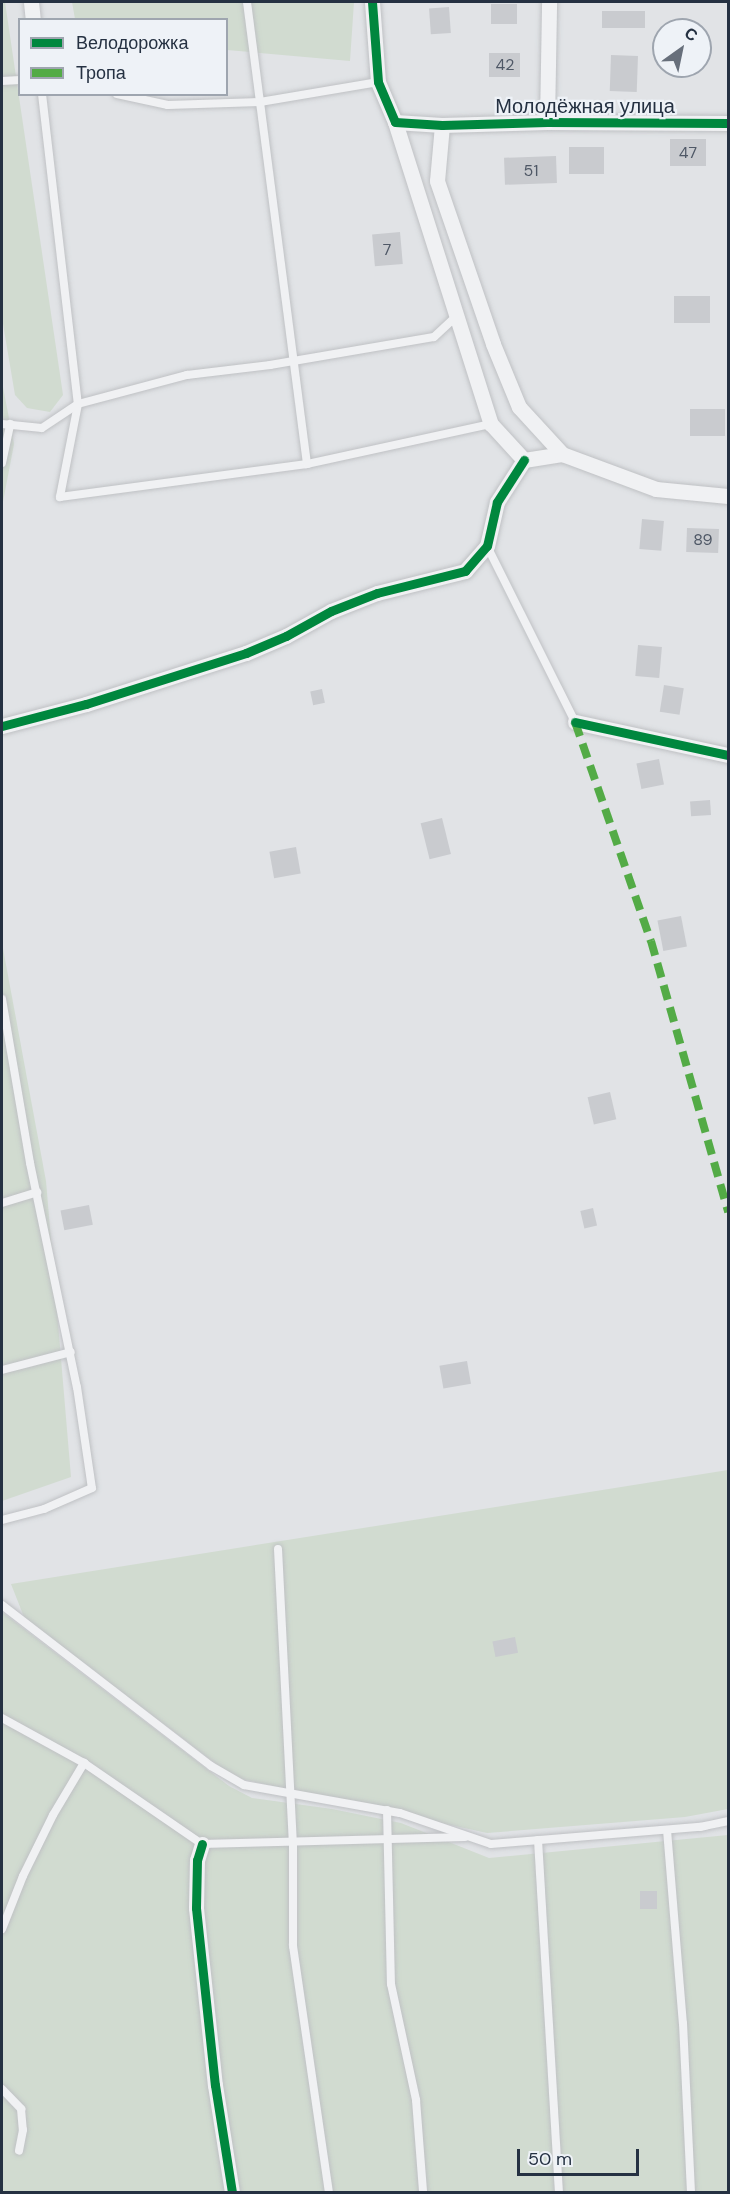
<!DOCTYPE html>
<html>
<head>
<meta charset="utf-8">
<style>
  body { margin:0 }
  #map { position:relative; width:730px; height:2194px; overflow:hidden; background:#e1e3e6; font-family:"DM Sans",sans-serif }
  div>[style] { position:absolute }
  .green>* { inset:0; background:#d1dbd0 }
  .building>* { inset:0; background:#c9cbcf; transform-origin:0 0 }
  .roads { filter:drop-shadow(0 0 2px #bfc1c4) drop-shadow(0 0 2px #bfc1c4) }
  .lane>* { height:8px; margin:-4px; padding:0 4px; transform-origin:4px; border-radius:4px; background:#f0f1f3 }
  .street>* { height:15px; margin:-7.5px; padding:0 7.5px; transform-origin:7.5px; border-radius:7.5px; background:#f0f1f3 }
  .quiet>* { height:8px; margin-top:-4px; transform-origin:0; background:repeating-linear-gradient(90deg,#53ab46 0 15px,transparent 0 23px) }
  .cycleway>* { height:9px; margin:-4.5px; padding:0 4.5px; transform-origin:4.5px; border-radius:4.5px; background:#00873e }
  span { translate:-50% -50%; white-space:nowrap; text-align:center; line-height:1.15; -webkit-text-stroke:4.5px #eef2f7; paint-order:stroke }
  .number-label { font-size:16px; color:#4f5866 }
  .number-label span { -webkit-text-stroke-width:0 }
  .street-label { font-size:20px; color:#253142 }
  .frame { position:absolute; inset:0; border:3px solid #253142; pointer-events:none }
  .legend { position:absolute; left:18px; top:18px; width:210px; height:78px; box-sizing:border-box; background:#eef2f7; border:2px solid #9ea5af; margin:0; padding:8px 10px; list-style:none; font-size:18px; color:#253142 }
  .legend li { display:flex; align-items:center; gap:12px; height:30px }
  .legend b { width:30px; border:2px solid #9ea5af }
  .north { position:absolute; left:652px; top:18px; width:60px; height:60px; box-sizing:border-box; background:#eef2f7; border:2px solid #9ea5af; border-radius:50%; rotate:33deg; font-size:16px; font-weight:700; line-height:24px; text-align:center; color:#253142 }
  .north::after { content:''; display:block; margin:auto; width:21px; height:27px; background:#676f7b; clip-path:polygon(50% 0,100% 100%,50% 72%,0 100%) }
  .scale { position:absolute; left:517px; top:2149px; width:122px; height:27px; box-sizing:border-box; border:3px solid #253142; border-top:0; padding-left:8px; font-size:18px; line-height:21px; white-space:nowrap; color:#253142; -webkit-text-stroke:4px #eef2f7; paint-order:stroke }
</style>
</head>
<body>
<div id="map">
  <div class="green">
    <i style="clip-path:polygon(2px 2px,5px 2px,63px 395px,50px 412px,27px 408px,15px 395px,2px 318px)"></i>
    <i style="clip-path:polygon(72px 2px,354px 2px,350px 61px,227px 50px,226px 20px,75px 19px)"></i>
    <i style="clip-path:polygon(2px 382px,14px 444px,2px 507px)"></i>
    <i style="clip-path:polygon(2px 943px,46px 1181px,71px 1477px,2px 1501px)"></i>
    <i style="clip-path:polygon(728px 1470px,728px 1809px,685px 1817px,487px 1833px,233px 1777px,24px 1617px,11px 1584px)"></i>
    <i style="clip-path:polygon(2px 1612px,229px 1786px,252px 1798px,332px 1809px,401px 1823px,489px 1858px,728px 1835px,728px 2192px,2px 2192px)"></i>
  </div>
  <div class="building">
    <i style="left:517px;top:4px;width:20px;height:26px;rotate:90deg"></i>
    <i style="left:449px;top:7px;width:26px;height:20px;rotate:86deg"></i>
    <i style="left:645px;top:11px;width:17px;height:43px;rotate:90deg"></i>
    <i style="left:489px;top:53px;width:31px;height:24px"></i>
    <i style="left:611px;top:55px;width:27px;height:36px;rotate:2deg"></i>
    <i style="left:706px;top:139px;width:27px;height:36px;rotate:90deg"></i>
    <i style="left:569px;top:147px;width:35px;height:27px"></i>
    <i style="left:556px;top:156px;width:27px;height:52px;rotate:88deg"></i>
    <i style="left:400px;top:232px;width:32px;height:28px;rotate:85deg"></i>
    <i style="left:710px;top:296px;width:27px;height:36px;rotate:90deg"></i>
    <i style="left:690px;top:409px;width:35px;height:27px"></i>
    <i style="left:642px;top:519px;width:22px;height:30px;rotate:5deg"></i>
    <i style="left:687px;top:528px;width:32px;height:24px;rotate:2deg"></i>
    <i style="left:638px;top:645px;width:24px;height:31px;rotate:5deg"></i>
    <i style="left:664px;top:685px;width:20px;height:27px;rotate:9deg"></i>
    <i style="left:322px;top:689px;width:14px;height:12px;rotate:78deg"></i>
    <i style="left:659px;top:759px;width:26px;height:23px;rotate:79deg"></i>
    <i style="left:710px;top:800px;width:15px;height:20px;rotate:86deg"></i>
    <i style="left:442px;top:818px;width:37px;height:22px;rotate:76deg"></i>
    <i style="left:296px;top:847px;width:27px;height:27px;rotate:80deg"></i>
    <i style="left:681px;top:916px;width:31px;height:24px;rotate:79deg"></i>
    <i style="left:610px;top:1092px;width:28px;height:23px;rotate:77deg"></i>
    <i style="left:89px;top:1205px;width:20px;height:29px;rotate:79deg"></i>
    <i style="left:593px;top:1208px;width:18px;height:13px;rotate:77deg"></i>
    <i style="left:467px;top:1361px;width:23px;height:28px;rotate:80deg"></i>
    <i style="left:515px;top:1637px;width:16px;height:23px;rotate:79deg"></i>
    <i style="left:640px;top:1891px;width:17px;height:18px"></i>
  </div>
  <div class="roads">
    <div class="lane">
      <i style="left:2px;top:81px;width:18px;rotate:-3deg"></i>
      <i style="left:42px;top:94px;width:312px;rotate:83.4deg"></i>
      <i style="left:78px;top:404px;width:95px;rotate:101deg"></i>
      <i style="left:60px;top:497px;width:249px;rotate:-7.6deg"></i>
      <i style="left:307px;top:464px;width:466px;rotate:-97.4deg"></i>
      <i style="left:117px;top:94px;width:52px;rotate:12.2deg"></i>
      <i style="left:168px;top:105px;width:92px;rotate:-1.9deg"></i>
      <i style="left:260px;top:102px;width:120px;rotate:-9.6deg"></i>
      <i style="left:2px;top:424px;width:40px;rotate:5.7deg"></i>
      <i style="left:42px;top:428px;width:43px;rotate:-33.7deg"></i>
      <i style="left:78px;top:404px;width:113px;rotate:-14.9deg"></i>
      <i style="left:187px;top:375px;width:84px;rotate:-6.9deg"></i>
      <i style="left:270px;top:365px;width:166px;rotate:-9.7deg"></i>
      <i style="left:434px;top:337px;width:33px;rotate:-43deg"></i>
      <i style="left:2px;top:463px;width:40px;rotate:-78deg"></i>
      <i style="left:307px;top:464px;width:188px;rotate:-12.3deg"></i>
      <i style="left:487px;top:546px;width:197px;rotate:63.4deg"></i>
      <i style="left:2px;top:999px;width:166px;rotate:80.3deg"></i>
      <i style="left:30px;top:1163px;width:229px;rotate:78.2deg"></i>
      <i style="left:77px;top:1387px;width:102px;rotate:81.6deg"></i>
      <i style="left:92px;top:1488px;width:52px;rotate:156.4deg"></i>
      <i style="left:44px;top:1509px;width:43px;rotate:165.3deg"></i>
      <i style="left:2px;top:1203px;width:37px;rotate:-17deg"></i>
      <i style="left:2px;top:1370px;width:71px;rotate:-14.6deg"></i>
      <i style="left:278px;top:1549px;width:293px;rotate:87.1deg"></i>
      <i style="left:293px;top:1842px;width:104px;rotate:90deg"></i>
      <i style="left:293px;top:1946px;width:249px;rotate:81.7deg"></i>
      <i style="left:2px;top:1605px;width:264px;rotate:37.6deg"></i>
      <i style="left:211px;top:1766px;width:38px;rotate:30deg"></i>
      <i style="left:244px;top:1785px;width:158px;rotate:10.2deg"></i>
      <i style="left:400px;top:1813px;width:96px;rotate:18.8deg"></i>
      <i style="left:491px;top:1844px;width:210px;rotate:-4.7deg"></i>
      <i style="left:700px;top:1827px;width:29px;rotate:-12deg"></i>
      <i style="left:2px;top:1718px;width:94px;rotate:28.8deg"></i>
      <i style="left:84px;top:1763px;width:143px;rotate:34.5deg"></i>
      <i style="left:202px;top:1844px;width:263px;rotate:-1.5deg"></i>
      <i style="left:387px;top:1810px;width:174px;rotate:88.7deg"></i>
      <i style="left:391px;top:1984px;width:119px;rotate:77.8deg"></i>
      <i style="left:416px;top:2100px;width:92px;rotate:85.6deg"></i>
      <i style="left:667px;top:1830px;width:194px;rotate:85.3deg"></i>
      <i style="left:683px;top:2023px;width:169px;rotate:87.3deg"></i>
      <i style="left:538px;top:1840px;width:353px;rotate:86.6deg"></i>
      <i style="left:2px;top:1929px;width:57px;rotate:-68.4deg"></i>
      <i style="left:23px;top:1876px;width:68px;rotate:-63.8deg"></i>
      <i style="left:53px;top:1815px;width:61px;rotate:-59.2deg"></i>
      <i style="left:2px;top:2089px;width:28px;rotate:46deg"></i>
      <i style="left:21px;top:2109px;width:21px;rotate:85deg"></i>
      <i style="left:23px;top:2130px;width:21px;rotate:101deg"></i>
    </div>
    <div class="street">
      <i style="left:31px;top:2px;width:18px;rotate:84deg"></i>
      <i style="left:372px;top:2px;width:80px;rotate:85.7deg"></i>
      <i style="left:378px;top:82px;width:43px;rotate:67deg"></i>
      <i style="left:395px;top:122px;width:47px;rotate:3.7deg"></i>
      <i style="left:442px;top:125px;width:105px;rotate:-1.6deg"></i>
      <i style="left:547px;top:122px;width:181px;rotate:0.3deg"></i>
      <i style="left:395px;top:122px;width:317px;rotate:72.4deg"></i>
      <i style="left:491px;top:424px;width:49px;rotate:47.5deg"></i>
      <i style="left:524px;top:460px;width:38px;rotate:-9deg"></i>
      <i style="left:547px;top:122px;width:120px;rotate:-89deg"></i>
      <i style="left:442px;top:125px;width:56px;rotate:95.1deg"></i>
      <i style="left:437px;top:181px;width:172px;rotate:71deg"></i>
      <i style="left:493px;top:344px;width:68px;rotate:67.6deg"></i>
      <i style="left:519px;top:407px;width:64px;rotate:47.5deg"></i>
      <i style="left:562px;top:454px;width:100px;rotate:20.4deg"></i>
      <i style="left:656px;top:489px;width:72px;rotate:5.6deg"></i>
      <i style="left:575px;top:722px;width:157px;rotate:12.2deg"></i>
      <i style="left:2px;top:726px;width:87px;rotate:-14.7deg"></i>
      <i style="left:86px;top:704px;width:168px;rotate:-17.7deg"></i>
      <i style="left:246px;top:653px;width:43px;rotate:-23deg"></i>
      <i style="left:286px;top:636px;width:51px;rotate:-29.1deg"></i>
      <i style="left:331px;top:611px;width:49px;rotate:-21.4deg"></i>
      <i style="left:377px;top:593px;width:91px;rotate:-14deg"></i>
      <i style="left:465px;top:571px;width:33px;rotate:-49deg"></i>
      <i style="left:487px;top:546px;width:45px;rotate:-77.2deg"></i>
      <i style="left:497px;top:502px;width:50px;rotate:-57.3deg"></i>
      <i style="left:202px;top:1844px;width:17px;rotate:107deg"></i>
      <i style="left:197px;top:1860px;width:48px;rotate:91.2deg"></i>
      <i style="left:196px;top:1908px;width:178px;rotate:83.9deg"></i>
      <i style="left:215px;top:2085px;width:108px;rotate:81deg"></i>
    </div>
  </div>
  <div class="quiet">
    <i style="left:575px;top:722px;width:232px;rotate:70.9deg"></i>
    <i style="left:651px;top:941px;width:282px;rotate:74.1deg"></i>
  </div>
  <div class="cycleway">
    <i style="left:372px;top:2px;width:80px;rotate:85.7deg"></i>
    <i style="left:378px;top:82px;width:43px;rotate:67deg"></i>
    <i style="left:395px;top:122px;width:47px;rotate:3.7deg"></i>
    <i style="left:442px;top:125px;width:105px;rotate:-1.6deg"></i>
    <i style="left:547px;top:122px;width:181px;rotate:0.3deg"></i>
    <i style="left:575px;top:722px;width:157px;rotate:12.2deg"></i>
    <i style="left:2px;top:726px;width:87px;rotate:-14.7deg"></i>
    <i style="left:86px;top:704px;width:168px;rotate:-17.7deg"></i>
    <i style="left:246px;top:653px;width:43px;rotate:-23deg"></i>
    <i style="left:286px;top:636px;width:51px;rotate:-29.1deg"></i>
    <i style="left:331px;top:611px;width:49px;rotate:-21.4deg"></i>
    <i style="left:377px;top:593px;width:91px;rotate:-14deg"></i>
    <i style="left:465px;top:571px;width:33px;rotate:-49deg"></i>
    <i style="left:487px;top:546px;width:45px;rotate:-77.2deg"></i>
    <i style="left:497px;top:502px;width:50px;rotate:-57.3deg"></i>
    <i style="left:202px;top:1844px;width:17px;rotate:107deg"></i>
    <i style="left:197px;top:1860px;width:48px;rotate:91.2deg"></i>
    <i style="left:196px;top:1908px;width:178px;rotate:83.9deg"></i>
    <i style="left:215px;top:2085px;width:108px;rotate:81deg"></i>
  </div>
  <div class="number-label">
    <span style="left:505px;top:65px">42</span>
    <span style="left:688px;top:153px">47</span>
    <span style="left:531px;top:171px">51</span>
    <span style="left:387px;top:250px">7</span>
    <span style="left:703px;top:540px">89</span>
  </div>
  <div class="street-label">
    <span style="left:585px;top:106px">Молодёжная улица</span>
  </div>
  <div class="frame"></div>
  <ul class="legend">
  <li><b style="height:8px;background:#00873e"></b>Велодорожка</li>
  <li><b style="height:8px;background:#53ab46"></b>Тропа</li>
  </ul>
  <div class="north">С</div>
  <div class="scale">50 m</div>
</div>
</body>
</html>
